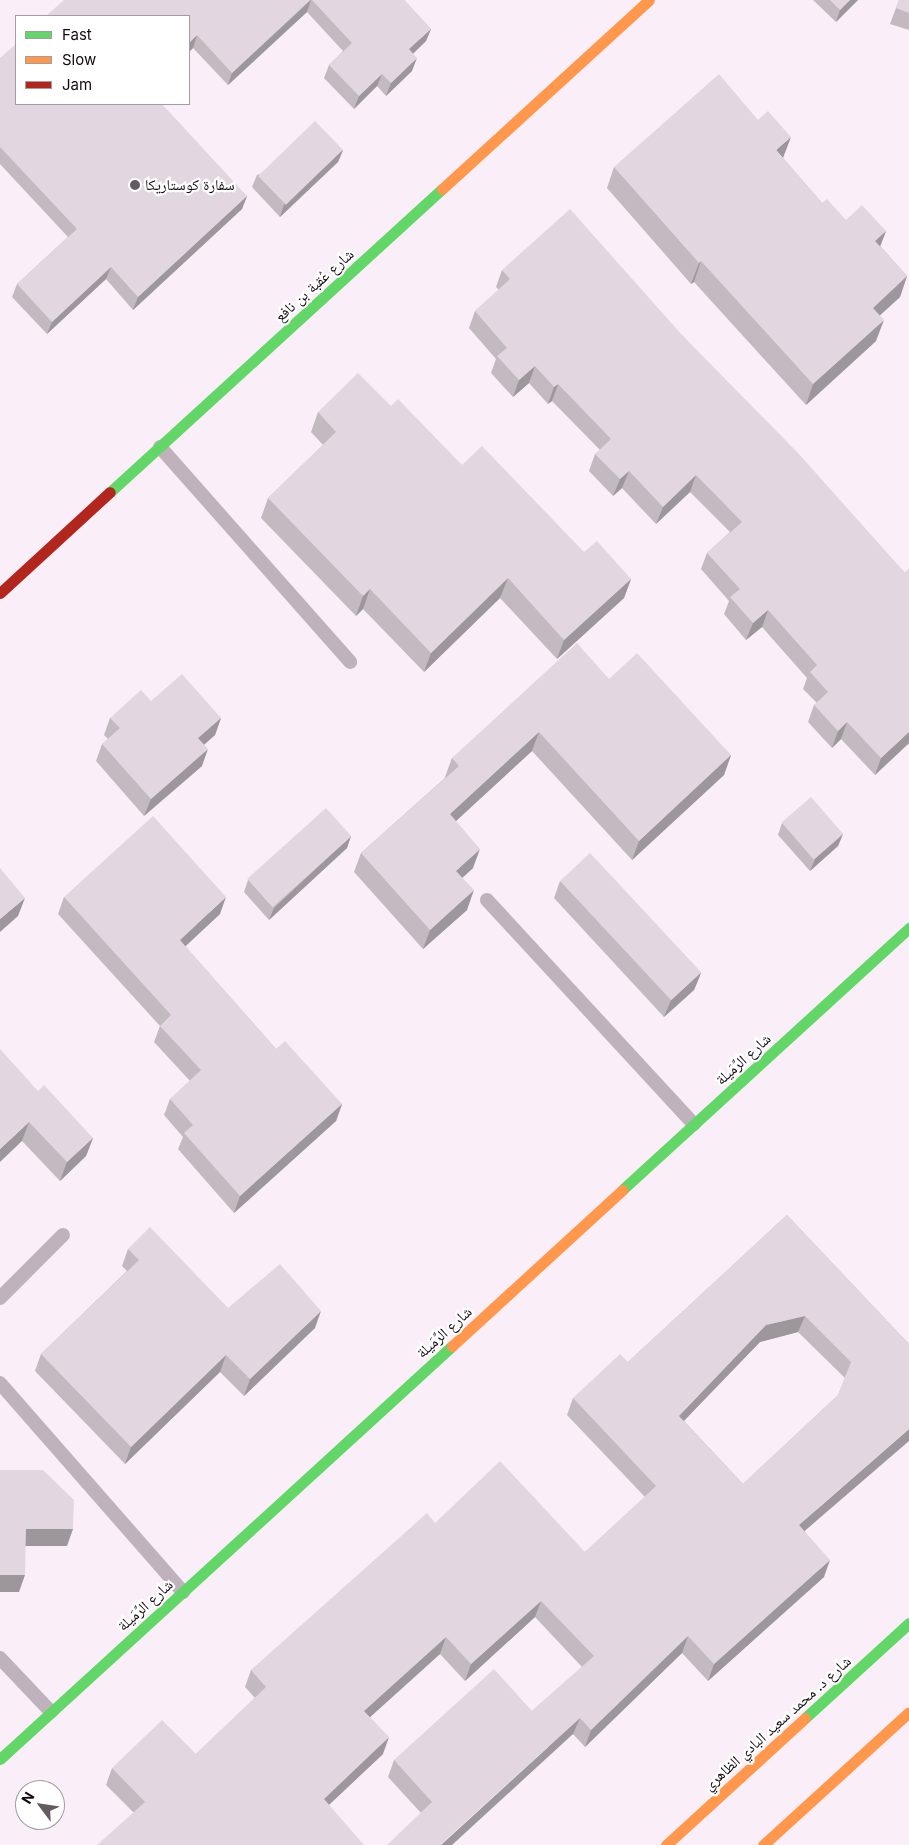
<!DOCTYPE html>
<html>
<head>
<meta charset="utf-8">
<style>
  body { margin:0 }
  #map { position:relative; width:909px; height:1845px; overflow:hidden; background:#faeff8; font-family:Inter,"Noto Naskh Arabic",sans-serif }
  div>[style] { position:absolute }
  .lane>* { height:14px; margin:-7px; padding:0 7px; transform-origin:7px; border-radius:7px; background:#c0b2bd }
  .fast>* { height:11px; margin:-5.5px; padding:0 5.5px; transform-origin:5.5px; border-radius:5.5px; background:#63d668 }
  .slow>* { height:11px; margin:-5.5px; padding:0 5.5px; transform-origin:5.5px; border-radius:5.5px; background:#ff974d }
  .jam>* { height:11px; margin:-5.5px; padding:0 5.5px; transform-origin:5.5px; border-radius:5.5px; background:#b3261e }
  .wall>* { inset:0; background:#c2b9c1 }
  .shaded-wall>* { inset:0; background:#9e969d }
  .building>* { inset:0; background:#e2d7e0; transform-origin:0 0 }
  .dots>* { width:14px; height:14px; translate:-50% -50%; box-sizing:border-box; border:2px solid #fff; border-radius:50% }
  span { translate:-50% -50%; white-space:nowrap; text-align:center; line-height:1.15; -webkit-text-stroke:4.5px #fff; paint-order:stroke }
  .poi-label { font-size:15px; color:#130a11 }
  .left { translate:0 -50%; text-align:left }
  .street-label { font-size:15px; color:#130a11 }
  .legend { position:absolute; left:15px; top:15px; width:175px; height:90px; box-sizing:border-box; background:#fff; border:1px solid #a19da0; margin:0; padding:6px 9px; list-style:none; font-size:15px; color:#130a11 }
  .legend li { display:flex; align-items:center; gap:10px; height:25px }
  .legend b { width:25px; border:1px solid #a19da0 }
  .north { position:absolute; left:15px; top:1780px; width:50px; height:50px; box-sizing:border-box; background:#fff; border:1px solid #a19da0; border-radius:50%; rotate:301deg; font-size:14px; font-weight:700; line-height:20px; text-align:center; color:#130a11 }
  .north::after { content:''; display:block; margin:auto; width:18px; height:22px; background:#645a62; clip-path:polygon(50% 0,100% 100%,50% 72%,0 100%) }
</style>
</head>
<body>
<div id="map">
  <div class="lane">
    <i style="left:160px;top:447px;width:287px;rotate:48.5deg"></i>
    <i style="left:487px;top:900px;width:305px;rotate:47.3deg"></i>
    <i style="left:0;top:1298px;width:89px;rotate:-45deg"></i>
    <i style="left:0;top:1383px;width:278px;rotate:48.8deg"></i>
    <i style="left:0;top:1658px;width:74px;rotate:46.6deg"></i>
  </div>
  <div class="fast">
    <i style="left:110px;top:492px;width:449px;rotate:-42.4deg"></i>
    <i style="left:622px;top:1190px;width:389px;rotate:-42.4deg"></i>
    <i style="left:805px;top:1718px;width:141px;rotate:-42.4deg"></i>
    <i style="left:0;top:1759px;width:612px;rotate:-42.42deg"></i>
  </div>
  <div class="slow">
    <i style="left:442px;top:189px;width:280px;rotate:-42.4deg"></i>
    <i style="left:452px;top:1346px;width:231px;rotate:-42.5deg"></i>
    <i style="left:666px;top:1845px;width:188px;rotate:-42.4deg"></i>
    <i style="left:763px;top:1845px;width:197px;rotate:-42.3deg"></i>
  </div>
  <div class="jam">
    <i style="left:0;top:593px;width:149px;rotate:-42.6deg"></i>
  </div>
  <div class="wall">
    <i style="clip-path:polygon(64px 0,404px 0,431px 29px,426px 41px,413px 54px,412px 71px,386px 96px,377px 86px,354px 109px,324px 78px,329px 65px,343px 51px,307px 12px,228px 85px,193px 48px,189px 52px,189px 16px)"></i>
    <i style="clip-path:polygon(813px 0,858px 0,836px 22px)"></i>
    <i style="clip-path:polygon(899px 0,909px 0,909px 30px,890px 24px)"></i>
    <i style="clip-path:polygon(0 58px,247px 196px,242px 209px,133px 310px,106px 279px,47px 334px,12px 297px,17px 284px,68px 237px,0 164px)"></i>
    <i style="clip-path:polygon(343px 150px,338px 162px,280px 217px,252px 187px,257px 175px)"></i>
    <i style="clip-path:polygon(783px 158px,822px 203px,846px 220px,886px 231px,880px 246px,907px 276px,900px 297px,880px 315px,876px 341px,806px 405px,694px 282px,691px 284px,607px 188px,614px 167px)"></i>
    <i style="clip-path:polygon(502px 270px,682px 335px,905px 573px,909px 569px,909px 745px,908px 744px,875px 775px,841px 739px,832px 748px,808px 722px,814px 705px,817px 703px,803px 689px,807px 678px,762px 627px,746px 640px,724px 614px,729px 601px,701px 569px,707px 553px,730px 532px,690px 492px,656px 524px,622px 488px,613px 496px,589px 471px,595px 454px,600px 450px,552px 401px,548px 404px,529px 383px,513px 397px,491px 373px,496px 359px,469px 328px,475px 311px,499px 290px,496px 287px)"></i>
    <i style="clip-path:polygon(391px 406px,462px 465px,584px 552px,631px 579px,624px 598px,557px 659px,500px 598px,424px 672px,363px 609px,356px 616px,261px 518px,268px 498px,323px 445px,311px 432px,318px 412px)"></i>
    <i style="clip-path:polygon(609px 679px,731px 755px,724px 775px,632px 860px,532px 751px,456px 821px,473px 868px,462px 878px,467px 910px,423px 949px,354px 872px,361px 853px,445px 778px,445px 777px,452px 758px)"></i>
    <i style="clip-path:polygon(151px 701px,221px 718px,215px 735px,204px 745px,202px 766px,144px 816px,96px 761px,102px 744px,108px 739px,104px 735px,110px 718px)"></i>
    <i style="clip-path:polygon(782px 823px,843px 834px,838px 846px,810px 871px,778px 835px)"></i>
    <i style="clip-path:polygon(351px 836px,347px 848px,269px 920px,244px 892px,248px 880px)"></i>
    <i style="clip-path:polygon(560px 881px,701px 973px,694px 990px,664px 1017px,554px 898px)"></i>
    <i style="clip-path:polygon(64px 897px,220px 914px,185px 946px,276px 1049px,342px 1104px,336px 1121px,234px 1213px,178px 1149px,183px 1137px,164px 1115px,170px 1099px,190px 1081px,154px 1042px,160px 1026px,58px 914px)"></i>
    <i style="clip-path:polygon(38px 1091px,93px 1138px,86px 1156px,60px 1181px,22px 1141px)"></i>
    <i style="clip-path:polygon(evenodd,787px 1215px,909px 1344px,805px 1531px,824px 1577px,708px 1681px,682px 1653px,585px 1747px,573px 1734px,421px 1813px,388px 1777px,394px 1760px,532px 1711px,582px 1667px,535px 1617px,465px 1681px,440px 1654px,370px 1717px,383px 1754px,329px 1805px,133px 1812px,106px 1785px,112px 1768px,196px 1754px,255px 1698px,245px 1687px,251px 1670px,435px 1523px,585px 1552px,645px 1497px,567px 1415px,573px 1398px,628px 1362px,787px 1215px,798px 1332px,845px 1378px,838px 1395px,743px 1484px,684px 1421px,760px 1342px,798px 1332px)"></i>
    <i style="clip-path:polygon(128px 1249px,228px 1308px,315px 1328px,244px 1396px,220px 1372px,125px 1464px,35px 1371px,41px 1354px,127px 1271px,122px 1266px)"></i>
  </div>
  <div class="shaded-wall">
    <i style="clip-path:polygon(311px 0,307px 12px,228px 85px,232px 73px)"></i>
    <i style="clip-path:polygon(850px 0,858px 0,836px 22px,840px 10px)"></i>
    <i style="clip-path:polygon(431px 29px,426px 41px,404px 62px,409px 49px)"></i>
    <i style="clip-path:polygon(197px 35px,193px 48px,189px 52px,189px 43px)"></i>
    <i style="clip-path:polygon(417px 58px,412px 71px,386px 96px,391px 83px)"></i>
    <i style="clip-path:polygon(382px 74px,377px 86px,354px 109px,359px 96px)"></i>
    <i style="clip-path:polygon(791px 137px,783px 158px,776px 150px)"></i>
    <i style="clip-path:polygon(343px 150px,338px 162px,280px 217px,284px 205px)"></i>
    <i style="clip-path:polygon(247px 196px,242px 209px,133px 310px,138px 297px)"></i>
    <i style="clip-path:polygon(886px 231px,878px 252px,875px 241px)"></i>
    <i style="clip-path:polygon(701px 261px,694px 282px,691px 284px,699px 263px)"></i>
    <i style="clip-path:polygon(111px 267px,106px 279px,47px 334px,52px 322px)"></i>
    <i style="clip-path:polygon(907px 276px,900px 297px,865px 329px,873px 308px)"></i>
    <i style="clip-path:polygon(884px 320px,876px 341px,806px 405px,813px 384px)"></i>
    <i style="clip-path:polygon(535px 366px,529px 383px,513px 397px,519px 380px)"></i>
    <i style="clip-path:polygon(558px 384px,552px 401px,548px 404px,554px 387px)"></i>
    <i style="clip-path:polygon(629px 471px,622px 488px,613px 496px,620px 479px)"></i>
    <i style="clip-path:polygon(696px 475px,690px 492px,656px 524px,663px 507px)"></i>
    <i style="clip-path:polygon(508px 578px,500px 598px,424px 672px,431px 653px)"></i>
    <i style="clip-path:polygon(631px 579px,624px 598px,557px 659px,564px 640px)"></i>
    <i style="clip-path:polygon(370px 589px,363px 609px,356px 616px,363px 596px)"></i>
    <i style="clip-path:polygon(768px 610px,762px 627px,746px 640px,753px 623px)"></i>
    <i style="clip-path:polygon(221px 718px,215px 735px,192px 755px,198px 738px)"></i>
    <i style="clip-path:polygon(847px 722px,841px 739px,832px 748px,838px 731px)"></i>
    <i style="clip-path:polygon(539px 732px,532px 751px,443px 833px,450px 814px)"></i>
    <i style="clip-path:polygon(909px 732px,909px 741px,908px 744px,875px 775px,881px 758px)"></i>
    <i style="clip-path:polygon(208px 749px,202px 766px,144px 816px,151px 799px)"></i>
    <i style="clip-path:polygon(731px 755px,724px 775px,632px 860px,639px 841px)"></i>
    <i style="clip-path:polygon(843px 834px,838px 846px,810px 871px,815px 859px)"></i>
    <i style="clip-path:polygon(351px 836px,347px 848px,269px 920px,274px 908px)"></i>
    <i style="clip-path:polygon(480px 849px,473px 868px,449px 890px,456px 871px)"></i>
    <i style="clip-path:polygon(474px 890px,467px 910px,423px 949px,430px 930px)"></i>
    <i style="clip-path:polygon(226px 897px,220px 914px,174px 957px,180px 940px)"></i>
    <i style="clip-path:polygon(25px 898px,18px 916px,0 932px,0 919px)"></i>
    <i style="clip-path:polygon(701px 973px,694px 990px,664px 1017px,671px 1000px)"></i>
    <i style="clip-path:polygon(342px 1104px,336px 1121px,234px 1213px,240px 1196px)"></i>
    <i style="clip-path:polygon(29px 1122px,22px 1141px,0 1162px,0 1149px)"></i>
    <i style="clip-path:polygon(93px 1138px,86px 1156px,60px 1181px,67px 1162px)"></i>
    <i style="clip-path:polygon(321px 1311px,315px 1328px,244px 1396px,250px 1379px)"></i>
    <i style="clip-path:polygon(805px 1316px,798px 1332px,760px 1342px,672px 1433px,679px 1416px,766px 1325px)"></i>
    <i style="clip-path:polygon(226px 1355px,220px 1372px,125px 1464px,131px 1447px)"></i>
    <i style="clip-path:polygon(909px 1429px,909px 1441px,793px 1541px,799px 1525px)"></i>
    <i style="clip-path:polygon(26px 1529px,73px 1529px,67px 1546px,20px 1546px)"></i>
    <i style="clip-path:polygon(830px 1560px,824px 1577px,708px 1681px,714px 1664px)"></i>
    <i style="clip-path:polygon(0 1575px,25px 1575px,19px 1592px,0 1592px)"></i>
    <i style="clip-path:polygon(541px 1601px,535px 1617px,465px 1681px,471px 1664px)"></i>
    <i style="clip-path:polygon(688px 1636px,682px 1653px,585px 1747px,591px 1730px)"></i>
    <i style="clip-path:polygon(446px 1637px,440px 1654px,358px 1728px,364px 1711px)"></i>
    <i style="clip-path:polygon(580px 1718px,573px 1734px,452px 1845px,441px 1845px)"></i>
    <i style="clip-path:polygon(389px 1737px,383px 1754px,317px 1816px,324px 1799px)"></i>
  </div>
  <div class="building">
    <i style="clip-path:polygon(64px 0,310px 0,232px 73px,197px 35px,189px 43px,189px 16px,46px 16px)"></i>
    <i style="clip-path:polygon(312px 0,404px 0,431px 29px,409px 49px,417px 58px,391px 83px,382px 74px,359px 96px,329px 65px,352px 43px)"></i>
    <i style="clip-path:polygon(830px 0,850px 0,840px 10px)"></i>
    <i style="clip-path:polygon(899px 0,909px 0,909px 13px,896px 8px)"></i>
    <i style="clip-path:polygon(16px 44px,16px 104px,162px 104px,247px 196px,138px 297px,111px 267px,52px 322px,17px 284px,77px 229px,0 147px,0 58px)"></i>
    <i style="clip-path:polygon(719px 74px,758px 120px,768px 111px,791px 137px,776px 150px,822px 203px,827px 199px,846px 220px,862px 205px,886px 231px,875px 241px,907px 276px,873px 308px,884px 320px,813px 384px,701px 261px,699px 263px,614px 167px)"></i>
    <i style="left:315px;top:121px;width:40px;height:79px;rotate:46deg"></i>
    <i style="clip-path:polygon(570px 209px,682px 335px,799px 454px,905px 573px,909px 569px,909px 732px,881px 758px,847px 722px,838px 731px,814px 705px,828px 692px,810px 672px,817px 665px,768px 610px,753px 623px,730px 597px,740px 589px,707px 553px,742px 522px,696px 475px,663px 507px,629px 471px,620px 479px,595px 454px,611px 439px,558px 384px,554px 387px,535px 366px,519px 380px,497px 356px,507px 348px,475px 311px,510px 279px,502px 270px)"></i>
    <i style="clip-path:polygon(358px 373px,391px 406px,398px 399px,462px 465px,482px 446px,584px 552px,597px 541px,631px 579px,564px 640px,508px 578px,431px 653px,370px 589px,363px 596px,268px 498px,336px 432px,318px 412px)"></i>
    <i style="clip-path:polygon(577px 643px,609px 679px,637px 653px,731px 755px,639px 841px,539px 732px,450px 814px,480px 849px,456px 871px,474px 890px,430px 930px,361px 853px,459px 766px,452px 758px)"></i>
    <i style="clip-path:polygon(182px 674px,221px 718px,198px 738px,208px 749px,151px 799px,102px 744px,120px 728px,110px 718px,141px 690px,151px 701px)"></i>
    <i style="left:811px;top:797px;width:49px;height:39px;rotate:49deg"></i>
    <i style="left:326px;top:808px;width:38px;height:106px;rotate:48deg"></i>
    <i style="clip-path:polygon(153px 816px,226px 897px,180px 940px,276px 1049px,285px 1041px,342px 1104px,240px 1196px,184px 1133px,193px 1125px,170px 1099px,201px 1070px,160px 1026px,171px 1015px,64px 897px)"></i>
    <i style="left:590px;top:853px;width:163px;height:41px;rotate:47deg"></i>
    <i style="clip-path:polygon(0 868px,25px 898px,0 919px)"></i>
    <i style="clip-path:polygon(0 1049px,38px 1091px,44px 1085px,93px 1138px,67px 1162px,29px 1122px,0 1149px)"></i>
    <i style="clip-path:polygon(evenodd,787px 1215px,909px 1344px,909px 1429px,799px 1525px,830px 1560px,714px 1664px,688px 1636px,591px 1730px,580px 1718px,441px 1844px,442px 1845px,387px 1845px,432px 1802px,394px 1760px,494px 1669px,532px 1711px,594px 1656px,541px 1601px,471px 1664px,446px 1637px,364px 1711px,389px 1737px,324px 1799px,364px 1845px,97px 1845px,145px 1802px,112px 1768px,162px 1720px,196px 1754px,266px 1687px,251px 1670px,427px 1513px,435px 1523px,500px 1461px,585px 1552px,656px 1486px,573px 1398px,620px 1354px,628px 1362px,787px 1215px,805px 1316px,851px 1362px,838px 1395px,743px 1484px,679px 1416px,766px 1325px,805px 1316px)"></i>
    <i style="clip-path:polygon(150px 1227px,228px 1308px,280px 1264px,321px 1311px,250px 1379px,226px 1355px,131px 1447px,41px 1354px,139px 1260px,128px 1249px)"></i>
    <i style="clip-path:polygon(0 1470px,43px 1470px,74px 1500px,73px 1529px,26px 1529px,25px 1575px,0 1575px)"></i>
  </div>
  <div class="dots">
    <i style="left:135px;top:185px;background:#645a62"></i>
  </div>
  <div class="poi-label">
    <span class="left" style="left:145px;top:185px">سفارة كوستاريكا</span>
  </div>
  <div class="street-label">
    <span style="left:314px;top:285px;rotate:-42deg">شارع عُقبة بن نافع</span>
    <span style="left:743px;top:1059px;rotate:-42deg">شارع الرِّمَيلة</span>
    <span style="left:444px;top:1332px;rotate:-42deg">شارع الرِّمَيلة</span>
    <span style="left:145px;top:1605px;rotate:-42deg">شارع الرِّمَيلة</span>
    <span style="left:777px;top:1723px;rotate:-42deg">شارع د. محمد سعيد البادي الظاهري</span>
  </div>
  <ul class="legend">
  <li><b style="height:6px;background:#63d668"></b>Fast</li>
  <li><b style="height:6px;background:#ff974d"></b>Slow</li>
  <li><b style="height:6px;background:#b3261e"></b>Jam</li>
  </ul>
  <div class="north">N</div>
</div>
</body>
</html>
